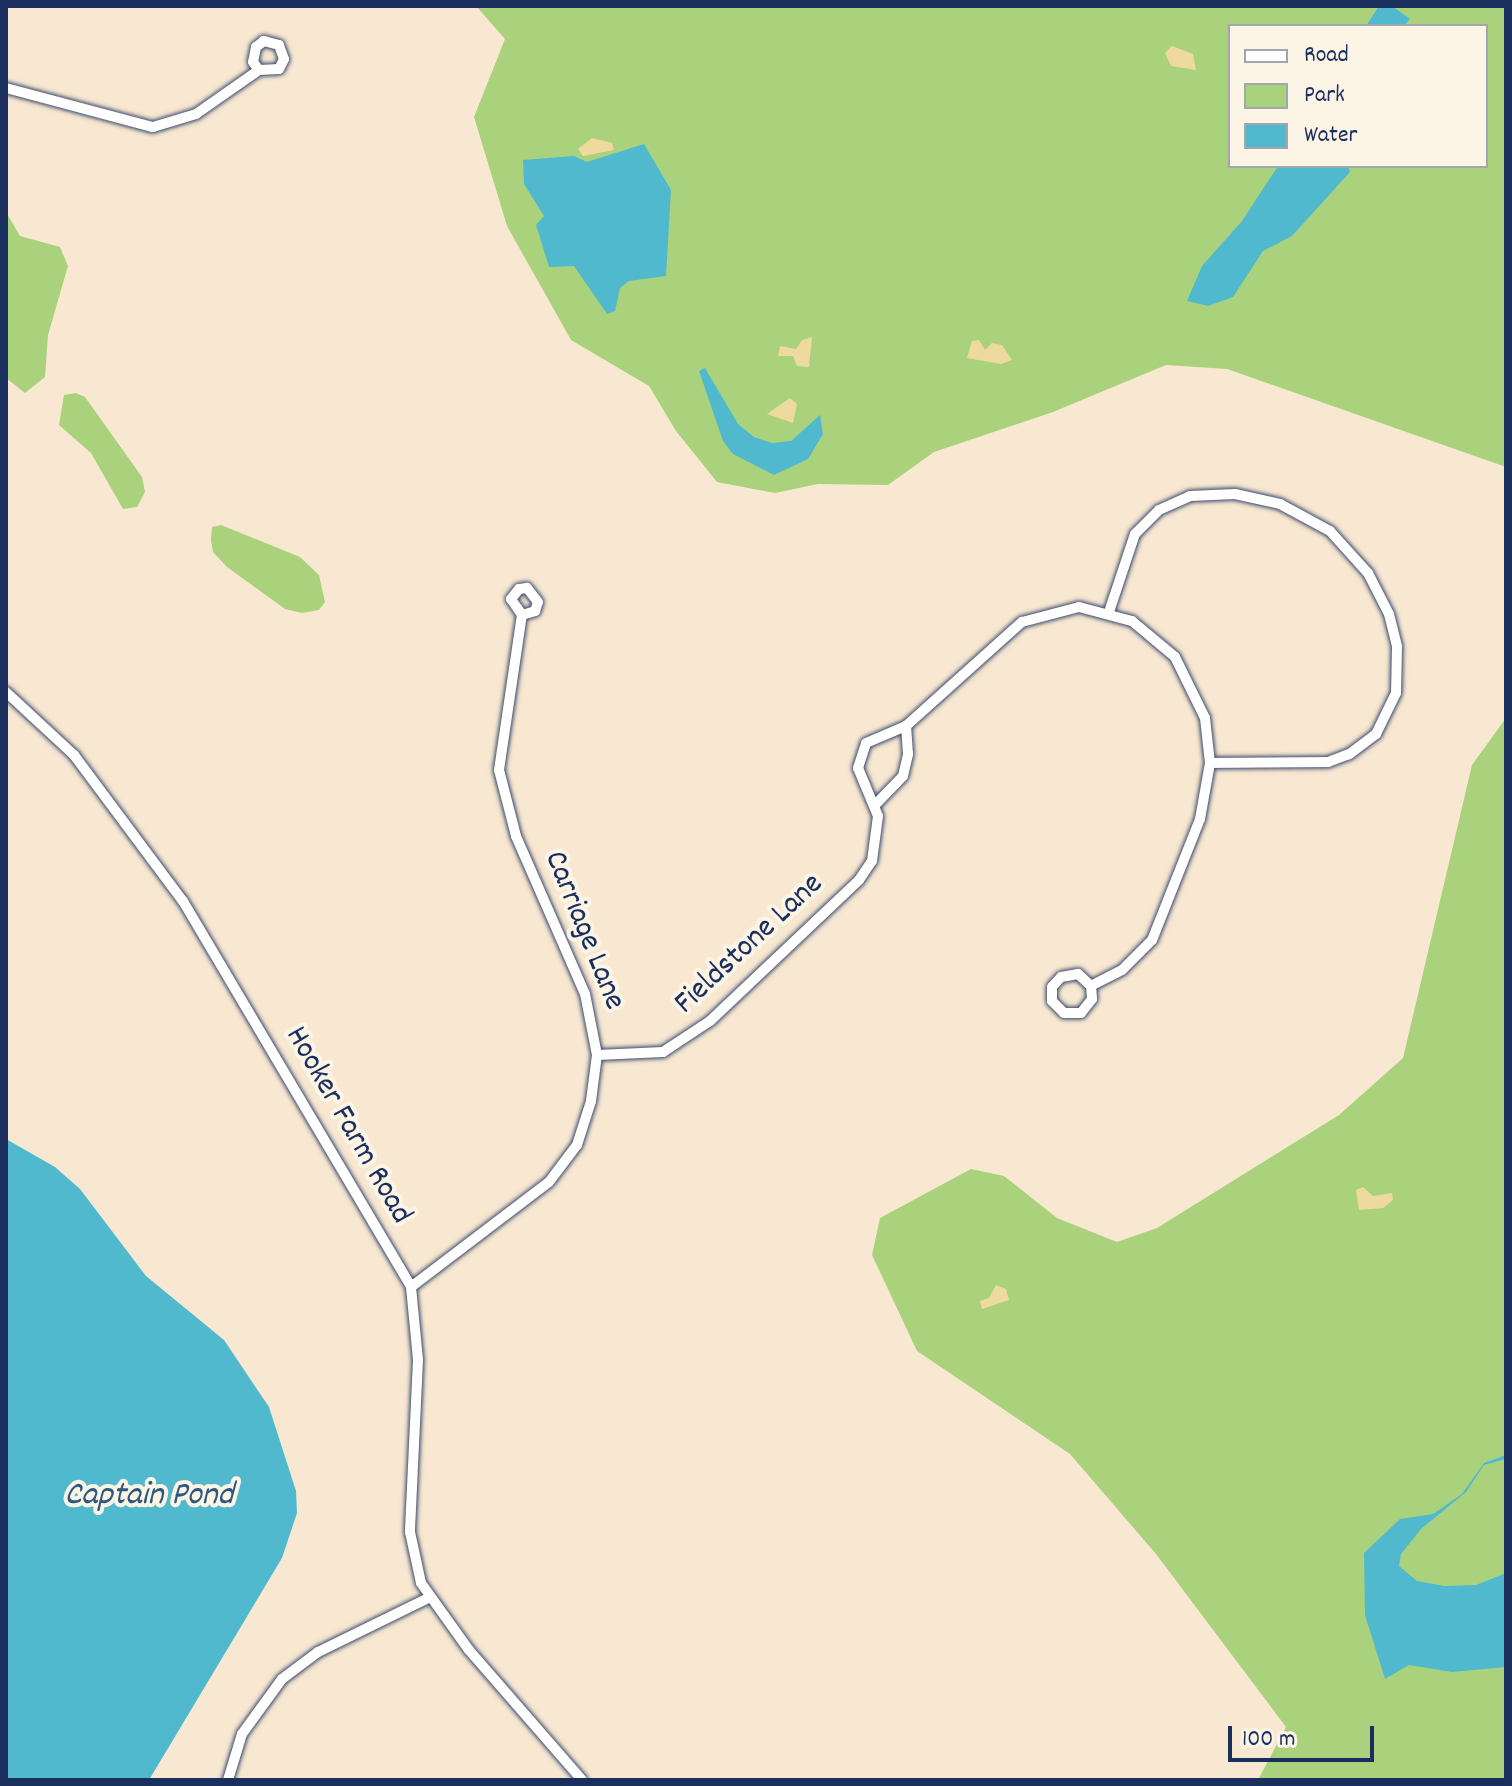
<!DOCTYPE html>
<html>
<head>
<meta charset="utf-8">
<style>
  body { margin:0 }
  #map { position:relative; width:1512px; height:1786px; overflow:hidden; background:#f8e8d1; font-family:Dekko,sans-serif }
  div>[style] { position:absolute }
  .green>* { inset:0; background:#aad27c }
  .sand>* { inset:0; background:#eeda9e }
  .water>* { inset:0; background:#51b9ce }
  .roads { filter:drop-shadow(0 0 2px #3c4b6f) drop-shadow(0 0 2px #3c4b6f) }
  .street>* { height:10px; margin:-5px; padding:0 5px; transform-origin:5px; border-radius:5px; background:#fff }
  span { translate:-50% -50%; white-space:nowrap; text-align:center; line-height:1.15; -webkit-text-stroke:8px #fcf5e5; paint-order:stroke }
  .street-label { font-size:32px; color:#1b2f5e }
  .water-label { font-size:34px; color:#2b5880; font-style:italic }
  .frame { position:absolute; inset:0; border:8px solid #1b2f5e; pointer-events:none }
  .legend { position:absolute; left:1228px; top:24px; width:260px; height:144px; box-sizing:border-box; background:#fcf5e5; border:2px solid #a2a6af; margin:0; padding:10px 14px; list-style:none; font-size:24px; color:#1b2f5e }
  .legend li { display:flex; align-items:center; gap:16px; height:40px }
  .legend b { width:40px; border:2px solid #a2a6af }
  .scale { position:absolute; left:1228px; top:1726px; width:146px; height:36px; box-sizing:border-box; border:4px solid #1b2f5e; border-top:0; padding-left:10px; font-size:24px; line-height:28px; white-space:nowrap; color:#1b2f5e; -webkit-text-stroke:6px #fcf5e5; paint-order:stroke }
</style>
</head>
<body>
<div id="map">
  <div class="green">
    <i style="clip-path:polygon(evenodd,476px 6px,1506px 6px,1506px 467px,1227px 369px,1166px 365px,1053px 412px,934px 452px,888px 485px,818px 484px,775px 493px,717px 482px,676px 431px,649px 386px,571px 340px,507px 226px,474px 117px,505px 39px,476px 6px,1230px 26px,1486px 26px,1486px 166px,1230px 166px,1230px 26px)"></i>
    <i style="clip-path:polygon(6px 212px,20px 236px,60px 247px,68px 266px,48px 335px,45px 377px,25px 393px,6px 378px)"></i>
    <i style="clip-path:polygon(76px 393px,85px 397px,142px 477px,145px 492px,137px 507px,123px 509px,91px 453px,59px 425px,64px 395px)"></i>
    <i style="clip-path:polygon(221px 525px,300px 557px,319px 575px,325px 602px,319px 610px,302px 613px,285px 609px,227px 567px,213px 552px,211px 540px,212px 527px)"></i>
    <i style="clip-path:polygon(1506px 718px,1506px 1780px,1258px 1780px,1286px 1727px,1156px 1554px,1070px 1454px,917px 1351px,872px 1255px,880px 1218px,971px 1169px,1004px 1176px,1057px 1218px,1117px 1242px,1157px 1228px,1339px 1115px,1403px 1058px,1472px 765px)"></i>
  </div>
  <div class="sand">
    <i style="clip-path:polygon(1172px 46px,1193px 54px,1196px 70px,1171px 66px,1165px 53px)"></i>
    <i style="clip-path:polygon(592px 138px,612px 143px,614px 150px,583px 156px,578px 149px)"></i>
    <i style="clip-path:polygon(812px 337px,809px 367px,797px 366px,793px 356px,778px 356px,780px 346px,796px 349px,802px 340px)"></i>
    <i style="clip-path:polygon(979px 340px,985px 350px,992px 343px,1002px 345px,1012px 360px,1001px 364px,967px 358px,972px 341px)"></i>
    <i style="clip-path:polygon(790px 398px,797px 404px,793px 423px,767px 414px)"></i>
    <i style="clip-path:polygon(1363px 1187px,1373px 1196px,1392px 1193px,1393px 1200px,1383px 1208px,1359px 1210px,1356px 1190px)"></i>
    <i style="clip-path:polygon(996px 1285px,1006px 1289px,1009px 1300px,982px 1309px,980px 1301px,989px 1298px)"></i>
  </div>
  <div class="water">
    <i style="clip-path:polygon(1379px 6px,1392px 6px,1410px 19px,1404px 26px,1366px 26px)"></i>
    <i style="clip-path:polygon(644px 144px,671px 190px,666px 276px,629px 281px,620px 288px,615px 311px,607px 314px,574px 266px,549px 267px,536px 225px,544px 216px,524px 184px,523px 160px,574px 156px,587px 162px)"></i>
    <i style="clip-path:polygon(1278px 166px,1348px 166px,1350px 172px,1292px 236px,1263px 251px,1233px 297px,1208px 306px,1187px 301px,1202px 266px,1242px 221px)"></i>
    <i style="clip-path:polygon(705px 368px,738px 424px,754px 437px,772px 443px,791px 441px,820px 415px,823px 434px,808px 459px,774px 475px,733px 454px,723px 441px,699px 371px)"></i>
    <i style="clip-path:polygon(6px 1139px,55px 1167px,80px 1189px,146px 1276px,224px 1340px,269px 1407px,296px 1491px,297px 1513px,282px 1558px,149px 1780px,6px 1780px)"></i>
    <i style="clip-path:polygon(1506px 1455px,1506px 1459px,1484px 1465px,1466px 1492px,1421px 1529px,1401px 1554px,1399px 1566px,1417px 1581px,1445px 1586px,1476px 1585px,1506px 1573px,1506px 1667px,1452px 1672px,1409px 1665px,1385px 1679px,1365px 1615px,1364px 1553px,1400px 1519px,1433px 1514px,1462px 1494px,1484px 1463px)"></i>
  </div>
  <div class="roads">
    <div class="street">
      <i style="left:6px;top:88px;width:152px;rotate:14.9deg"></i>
      <i style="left:153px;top:127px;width:45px;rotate:-16.8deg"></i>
      <i style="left:196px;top:114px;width:77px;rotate:-34.9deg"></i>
      <i style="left:259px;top:70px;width:20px;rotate:-3deg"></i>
      <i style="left:279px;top:69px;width:11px;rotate:-63deg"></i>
      <i style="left:284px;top:59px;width:15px;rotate:-110deg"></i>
      <i style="left:279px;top:45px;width:16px;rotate:-165deg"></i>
      <i style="left:264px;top:41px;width:10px;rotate:143deg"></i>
      <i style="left:256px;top:47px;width:15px;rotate:101deg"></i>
      <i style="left:253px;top:62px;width:10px;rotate:53deg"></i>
      <i style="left:1109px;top:612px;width:82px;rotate:-71.6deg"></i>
      <i style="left:1135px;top:534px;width:34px;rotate:-45deg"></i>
      <i style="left:1159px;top:510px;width:34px;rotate:-24deg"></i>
      <i style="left:1190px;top:496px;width:45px;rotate:-2.5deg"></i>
      <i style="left:1235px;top:494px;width:46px;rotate:12.5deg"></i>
      <i style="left:1280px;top:504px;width:57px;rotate:28.4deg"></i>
      <i style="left:1330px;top:531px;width:57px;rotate:47.9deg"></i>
      <i style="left:1368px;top:573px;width:46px;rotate:62.9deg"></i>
      <i style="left:1389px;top:614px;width:34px;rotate:76deg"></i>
      <i style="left:1397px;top:647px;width:46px;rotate:91.2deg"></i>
      <i style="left:1396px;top:693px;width:46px;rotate:116deg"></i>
      <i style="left:1376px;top:734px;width:34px;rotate:143deg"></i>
      <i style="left:1349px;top:754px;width:22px;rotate:159deg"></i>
      <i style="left:1328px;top:762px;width:118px;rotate:179.5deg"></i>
      <i style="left:6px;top:692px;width:93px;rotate:42.8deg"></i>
      <i style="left:74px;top:755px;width:182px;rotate:53.3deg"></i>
      <i style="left:183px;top:901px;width:448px;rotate:59.4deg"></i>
      <i style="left:411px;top:1287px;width:73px;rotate:84.5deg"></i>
      <i style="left:418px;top:1360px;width:172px;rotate:92.7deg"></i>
      <i style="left:410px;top:1532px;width:52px;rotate:77.8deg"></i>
      <i style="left:421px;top:1583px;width:82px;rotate:54.4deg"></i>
      <i style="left:469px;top:1650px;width:172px;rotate:49deg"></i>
      <i style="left:875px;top:805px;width:40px;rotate:-46deg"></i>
      <i style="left:903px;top:776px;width:23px;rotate:-77deg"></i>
      <i style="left:908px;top:754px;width:28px;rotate:-94deg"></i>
      <i style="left:597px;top:1055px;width:66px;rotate:-2.6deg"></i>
      <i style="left:663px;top:1052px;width:56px;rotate:-33.4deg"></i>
      <i style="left:710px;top:1021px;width:205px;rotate:-43.4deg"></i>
      <i style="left:859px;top:880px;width:23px;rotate:-56deg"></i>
      <i style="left:872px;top:861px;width:45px;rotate:-82.4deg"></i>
      <i style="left:878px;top:816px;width:52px;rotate:-112.6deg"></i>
      <i style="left:858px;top:768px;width:26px;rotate:-72deg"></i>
      <i style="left:866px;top:743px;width:43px;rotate:-23deg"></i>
      <i style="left:906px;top:726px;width:156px;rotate:-41.9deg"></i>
      <i style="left:1022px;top:622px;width:59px;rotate:-14.7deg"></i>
      <i style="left:1079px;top:607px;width:55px;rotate:14.8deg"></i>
      <i style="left:1132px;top:621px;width:56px;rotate:39.9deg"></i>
      <i style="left:1175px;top:657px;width:68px;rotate:63.8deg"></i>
      <i style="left:1205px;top:718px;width:45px;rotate:83.7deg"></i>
      <i style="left:1210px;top:763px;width:57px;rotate:100.1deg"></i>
      <i style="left:1200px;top:819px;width:130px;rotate:111.6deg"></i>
      <i style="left:1152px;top:940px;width:42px;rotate:135deg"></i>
      <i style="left:1122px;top:970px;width:35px;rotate:153deg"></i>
      <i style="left:1091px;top:986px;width:18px;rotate:-137deg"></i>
      <i style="left:1078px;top:974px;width:17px;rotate:170deg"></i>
      <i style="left:1061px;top:977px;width:13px;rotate:132deg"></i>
      <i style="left:1052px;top:987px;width:14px;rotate:90deg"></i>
      <i style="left:1052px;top:1001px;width:17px;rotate:45deg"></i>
      <i style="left:1064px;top:1013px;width:17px"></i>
      <i style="left:1081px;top:1013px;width:18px;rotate:-52deg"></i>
      <i style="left:1092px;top:999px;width:13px;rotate:-94deg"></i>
      <i style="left:411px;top:1287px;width:173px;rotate:-37.3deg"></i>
      <i style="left:549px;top:1182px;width:46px;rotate:-52.9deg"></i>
      <i style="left:577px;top:1145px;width:46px;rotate:-72.3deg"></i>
      <i style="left:591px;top:1101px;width:46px;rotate:-82.6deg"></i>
      <i style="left:597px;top:1055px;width:62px;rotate:-101.1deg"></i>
      <i style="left:585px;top:994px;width:172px;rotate:-113.6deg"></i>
      <i style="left:516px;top:836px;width:68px;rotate:-104.4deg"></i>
      <i style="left:499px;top:770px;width:157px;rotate:-81.6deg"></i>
      <i style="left:522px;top:615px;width:14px;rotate:-17deg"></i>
      <i style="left:535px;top:611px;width:9px;rotate:-72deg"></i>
      <i style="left:538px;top:602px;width:18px;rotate:-128deg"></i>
      <i style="left:527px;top:588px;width:8px;rotate:173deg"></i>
      <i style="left:519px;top:589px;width:13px;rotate:129deg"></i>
      <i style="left:511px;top:599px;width:19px;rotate:55deg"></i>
      <i style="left:228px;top:1780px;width:48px;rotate:-73.1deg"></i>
      <i style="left:242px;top:1734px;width:68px;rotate:-54deg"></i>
      <i style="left:282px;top:1679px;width:45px;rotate:-36.9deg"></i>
      <i style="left:318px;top:1652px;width:123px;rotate:-26.1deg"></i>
    </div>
  </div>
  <div class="street-label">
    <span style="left:583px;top:931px;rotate:68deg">Carriage Lane</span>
    <span style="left:750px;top:945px;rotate:-43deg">Fieldstone Lane</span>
    <span style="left:347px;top:1126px;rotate:60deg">Hooker Farm Road</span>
  </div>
  <div class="water-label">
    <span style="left:149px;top:1497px">Captain Pond</span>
  </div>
  <div class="frame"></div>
  <ul class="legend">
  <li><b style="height:10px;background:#fff"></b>Road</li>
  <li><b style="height:22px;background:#aad27c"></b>Park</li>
  <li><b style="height:22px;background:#51b9ce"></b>Water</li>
  </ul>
  <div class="scale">100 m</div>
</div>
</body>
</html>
